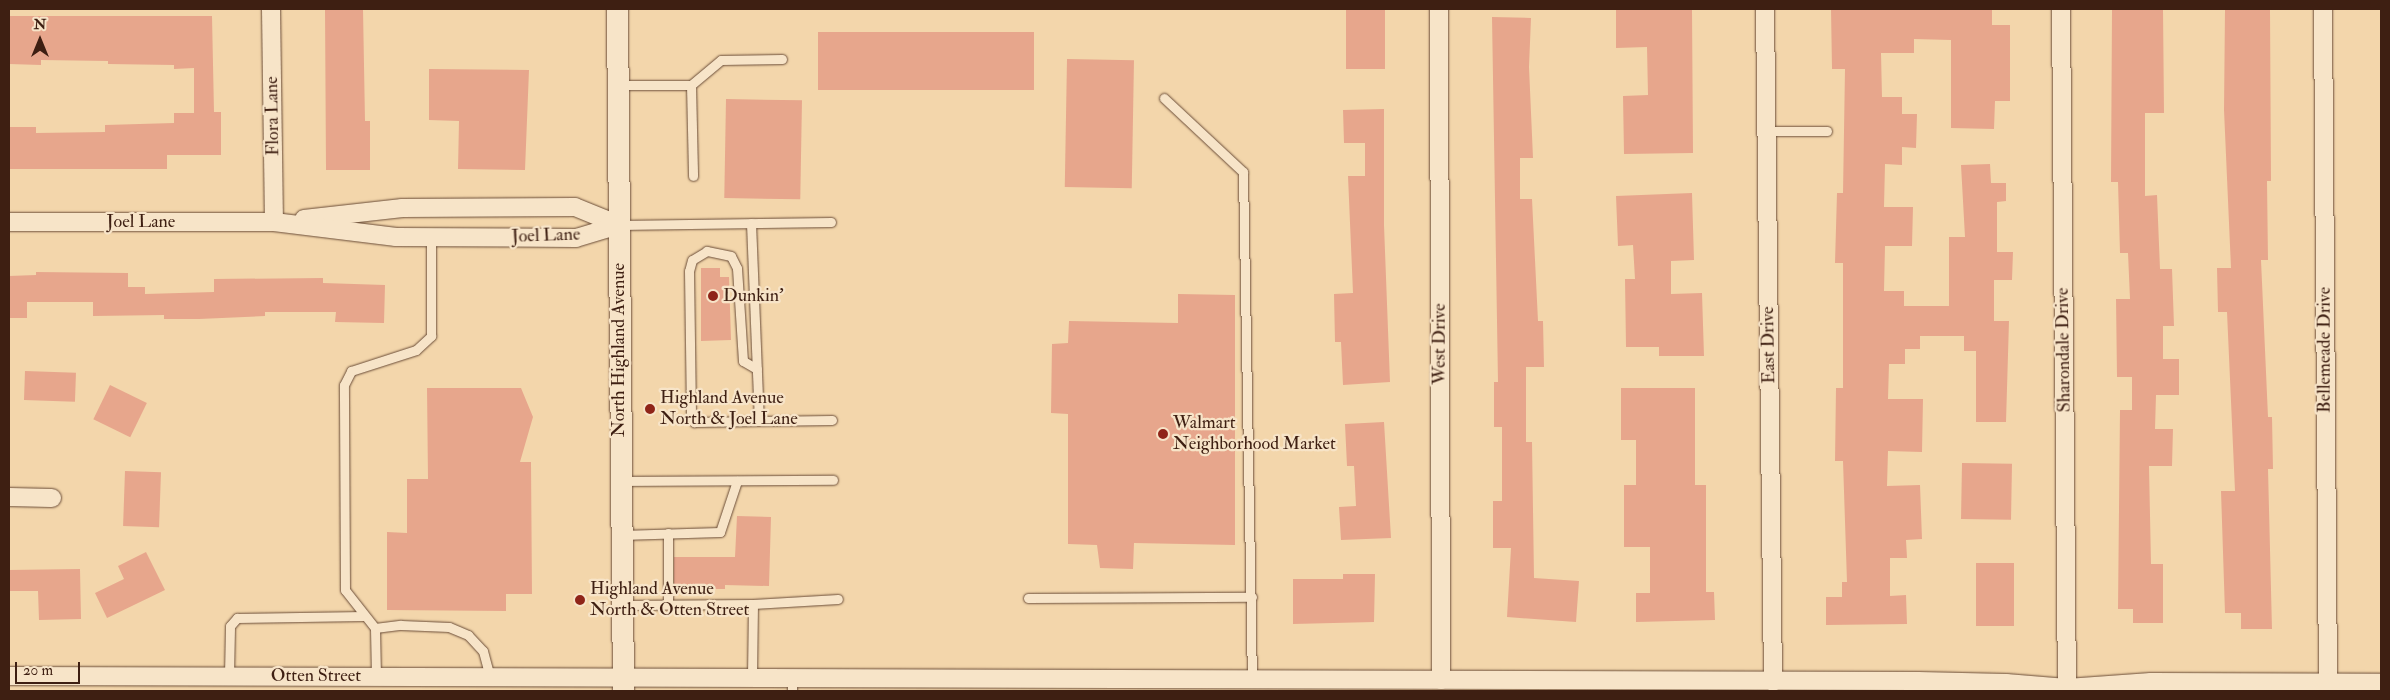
<!DOCTYPE html>
<html>
<head>
<meta charset="utf-8">
<style>
  body { margin:0 }
  #map { position:relative; width:2390px; height:700px; overflow:hidden; background:#f3d6ab; font-family:"IM FELL Double Pica",serif }
  div>[style] { position:absolute }
  .building>* { inset:0; background:#e7a68c; transform-origin:0 0 }
  .roads { filter:drop-shadow(0 0 1px #6b4d38) drop-shadow(0 0 1px #6b4d38) }
  .service>* { height:9px; margin:-4.5px; padding:0 4.5px; transform-origin:4.5px; border-radius:4.5px; background:#f7e4c8 }
  .minor>* { height:18px; margin:-9px; padding:0 9px; transform-origin:9px; border-radius:9px; background:#f7e4c8 }
  .tertiary>* { height:21px; margin:-10.5px; padding:0 10.5px; transform-origin:10.5px; border-radius:10.5px; background:#f7e4c8 }
  .dots>* { width:14px; height:14px; translate:-50% -50%; box-sizing:border-box; border:2px solid #f7e4c8; border-radius:50% }
  span { translate:-50% -50%; white-space:nowrap; text-align:center; line-height:1.15; -webkit-text-stroke:4.5px #f7e4c8; paint-order:stroke }
  .street-label { font-size:18px; color:#3e1f12 }
  .poi-label { font-size:18px; color:#3e1f12 }
  .left { translate:0 -50%; text-align:left }
  .frame { position:absolute; inset:0; border:10px solid #3e1f12; pointer-events:none }
  .north { position:absolute; left:15px; top:15px; width:50px; height:50px; -webkit-text-stroke:4px #f7e4c8; paint-order:stroke; rotate:0deg; font-size:14px; font-weight:700; line-height:20px; text-align:center; color:#3e1f12 }
  .north::after { content:''; display:block; margin:auto; width:18px; height:22px; background:#3e1f12; clip-path:polygon(50% 0,100% 100%,50% 72%,0 100%) }
  .scale { position:absolute; left:15px; top:662px; width:65px; height:22px; box-sizing:border-box; border:2px solid #3e1f12; border-top:0; padding-left:6px; font-size:15px; line-height:18px; white-space:nowrap; color:#3e1f12; -webkit-text-stroke:4px #f7e4c8; paint-order:stroke }
</style>
</head>
<body>
<div id="map">
  <div class="building">
    <i style="clip-path:polygon(325px 9px,363px 9px,365px 121px,370px 121px,370px 170px,326px 170px)"></i>
    <i style="left:1346px;top:9px;width:39px;height:60px"></i>
    <i style="clip-path:polygon(1616px 9px,1692px 9px,1693px 153px,1624px 154px,1623px 96px,1648px 95px,1647px 47px,1616px 48px)"></i>
    <i style="clip-path:polygon(1831px 9px,1992px 9px,1992px 25px,2010px 25px,2010px 101px,1995px 101px,1994px 129px,1951px 128px,1951px 40px,1914px 39px,1914px 53px,1881px 53px,1882px 97px,1902px 97px,1902px 114px,1917px 114px,1916px 148px,1902px 147px,1902px 165px,1885px 164px,1884px 207px,1913px 207px,1912px 246px,1885px 246px,1884px 291px,1904px 291px,1904px 306px,1949px 306px,1949px 237px,1965px 237px,1961px 165px,1990px 164px,1991px 183px,2006px 183px,2006px 201px,1997px 202px,1997px 252px,2013px 252px,2012px 280px,1994px 280px,1994px 321px,2009px 321px,2006px 422px,1976px 422px,1976px 351px,1964px 351px,1964px 336px,1920px 336px,1920px 349px,1905px 349px,1905px 364px,1889px 364px,1888px 399px,1923px 399px,1922px 452px,1888px 451px,1887px 486px,1920px 485px,1922px 539px,1906px 540px,1907px 558px,1890px 558px,1890px 596px,1906px 595px,1907px 624px,1826px 625px,1826px 597px,1842px 597px,1842px 582px,1847px 582px,1843px 461px,1835px 461px,1836px 388px,1843px 388px,1843px 263px,1835px 263px,1837px 193px,1843px 193px,1845px 69px,1832px 69px)"></i>
    <i style="clip-path:polygon(2112px 9px,2163px 9px,2164px 113px,2145px 113px,2145px 196px,2157px 195px,2160px 269px,2172px 269px,2174px 326px,2163px 326px,2163px 359px,2179px 359px,2179px 395px,2156px 395px,2155px 429px,2173px 429px,2172px 466px,2149px 466px,2151px 564px,2163px 564px,2163px 623px,2133px 623px,2133px 609px,2118px 609px,2120px 410px,2132px 410px,2132px 377px,2117px 377px,2116px 299px,2130px 299px,2128px 253px,2120px 253px,2118px 182px,2111px 182px)"></i>
    <i style="clip-path:polygon(2225px 9px,2270px 9px,2271px 181px,2267px 181px,2268px 260px,2261px 260px,2268px 417px,2272px 417px,2273px 469px,2268px 469px,2272px 629px,2241px 629px,2241px 613px,2225px 613px,2221px 491px,2235px 491px,2227px 312px,2218px 312px,2217px 268px,2231px 268px,2224px 110px)"></i>
    <i style="clip-path:polygon(9px 16px,212px 16px,214px 112px,221px 112px,221px 155px,167px 155px,167px 169px,9px 169px,9px 127px,36px 127px,36px 133px,105px 132px,105px 125px,174px 123px,174px 113px,194px 113px,194px 68px,174px 69px,174px 65px,108px 64px,108px 61px,41px 60px,41px 65px,9px 64px)"></i>
    <i style="clip-path:polygon(1492px 17px,1531px 18px,1529px 67px,1533px 158px,1520px 158px,1520px 199px,1532px 199px,1538px 321px,1543px 321px,1544px 367px,1526px 367px,1526px 442px,1532px 442px,1534px 578px,1579px 581px,1576px 622px,1507px 617px,1511px 548px,1493px 548px,1493px 501px,1502px 501px,1502px 427px,1494px 427px,1494px 382px,1498px 382px)"></i>
    <i style="left:818px;top:32px;width:216px;height:58px"></i>
    <i style="left:1067px;top:59px;width:67px;height:128px;rotate:1deg"></i>
    <i style="clip-path:polygon(429px 69px,529px 70px,525px 170px,458px 169px,459px 121px,429px 120px)"></i>
    <i style="left:726px;top:99px;width:76px;height:99px;rotate:1deg"></i>
    <i style="clip-path:polygon(1384px 109px,1384px 225px,1390px 382px,1343px 385px,1341px 342px,1335px 342px,1334px 294px,1353px 293px,1348px 176px,1365px 176px,1365px 143px,1344px 143px,1343px 110px)"></i>
    <i style="clip-path:polygon(1692px 193px,1694px 260px,1671px 261px,1671px 294px,1702px 293px,1704px 356px,1659px 356px,1659px 347px,1626px 347px,1625px 279px,1635px 279px,1633px 245px,1618px 246px,1616px 196px)"></i>
    <i style="clip-path:polygon(701px 268px,720px 268px,720px 277px,729px 277px,731px 340px,701px 341px)"></i>
    <i style="clip-path:polygon(36px 272px,128px 273px,128px 287px,145px 287px,145px 294px,214px 292px,214px 279px,323px 278px,323px 283px,385px 285px,384px 323px,335px 322px,336px 312px,265px 312px,265px 316px,199px 319px,164px 319px,164px 315px,93px 316px,93px 302px,27px 302px,27px 318px,9px 318px,9px 276px,36px 275px)"></i>
    <i style="clip-path:polygon(1178px 294px,1235px 295px,1235px 545px,1134px 543px,1133px 569px,1100px 568px,1097px 545px,1068px 544px,1068px 414px,1051px 413px,1052px 344px,1068px 343px,1069px 321px,1178px 323px)"></i>
    <i style="left:25px;top:371px;width:51px;height:29px;rotate:2deg"></i>
    <i style="left:110px;top:385px;width:41px;height:38px;rotate:26deg"></i>
    <i style="clip-path:polygon(427px 388px,521px 388px,533px 417px,520px 462px,531px 462px,532px 594px,506px 594px,506px 611px,387px 610px,387px 532px,407px 533px,407px 479px,428px 479px)"></i>
    <i style="clip-path:polygon(1621px 388px,1695px 388px,1695px 485px,1706px 485px,1706px 592px,1714px 592px,1715px 620px,1636px 622px,1636px 593px,1650px 593px,1650px 547px,1624px 547px,1624px 485px,1636px 485px,1636px 440px,1621px 440px)"></i>
    <i style="clip-path:polygon(1384px 422px,1391px 538px,1341px 540px,1339px 507px,1356px 506px,1354px 466px,1347px 466px,1345px 424px)"></i>
    <i style="left:1962px;top:463px;width:50px;height:56px;rotate:1deg"></i>
    <i style="left:125px;top:471px;width:36px;height:55px;rotate:2deg"></i>
    <i style="clip-path:polygon(737px 516px,771px 517px,769px 586px,725px 585px,725px 589px,674px 589px,674px 557px,735px 557px)"></i>
    <i style="clip-path:polygon(146px 552px,165px 590px,107px 618px,95px 593px,124px 579px,118px 566px)"></i>
    <i style="left:1976px;top:563px;width:38px;height:63px"></i>
    <i style="clip-path:polygon(80px 569px,81px 619px,39px 620px,38px 591px,9px 591px,9px 570px)"></i>
    <i style="clip-path:polygon(1343px 574px,1375px 574px,1374px 622px,1293px 624px,1293px 579px,1343px 579px)"></i>
  </div>
  <div class="roads">
    <div class="service">
      <i style="left:618px;top:85px;width:73px"></i>
      <i style="left:691px;top:85px;width:39px;rotate:-40deg"></i>
      <i style="left:721px;top:60px;width:61px;rotate:-0.9deg"></i>
      <i style="left:691px;top:85px;width:91px;rotate:88.7deg"></i>
      <i style="left:1164px;top:98px;width:108px;rotate:43.1deg"></i>
      <i style="left:1243px;top:172px;width:508px;rotate:88.99deg"></i>
      <i style="left:1767px;top:131px;width:60px"></i>
      <i style="left:751px;top:223px;width:198px;rotate:87.7deg"></i>
      <i style="left:759px;top:421px;width:73px;rotate:-0.8deg"></i>
      <i style="left:619px;top:225px;width:212px;rotate:-0.8deg"></i>
      <i style="left:757px;top:369px;width:16px;rotate:-150deg"></i>
      <i style="left:743px;top:361px;width:93px;rotate:-93.7deg"></i>
      <i style="left:737px;top:268px;width:13px;rotate:-117deg"></i>
      <i style="left:731px;top:256px;width:25px;rotate:-168deg"></i>
      <i style="left:707px;top:251px;width:17px;rotate:149deg"></i>
      <i style="left:692px;top:260px;width:11px;rotate:105deg"></i>
      <i style="left:689px;top:271px;width:143px;rotate:89.2deg"></i>
      <i style="left:691px;top:414px;width:9px;rotate:69deg"></i>
      <i style="left:694px;top:422px;width:65px;rotate:-0.9deg"></i>
      <i style="left:620px;top:481px;width:213px;rotate:-0.3deg"></i>
      <i style="left:668px;top:533px;width:71px;rotate:90deg"></i>
      <i style="left:621px;top:535px;width:99px;rotate:-1.7deg"></i>
      <i style="left:720px;top:532px;width:54px;rotate:-71.6deg"></i>
      <i style="left:1028px;top:598px;width:224px;rotate:-0.3deg"></i>
      <i style="left:753px;top:604px;width:85px;rotate:-3.4deg"></i>
      <i style="left:622px;top:605px;width:131px;rotate:-0.4deg"></i>
      <i style="left:753px;top:604px;width:75px;rotate:90.8deg"></i>
      <i style="left:375px;top:628px;width:26px;rotate:-7deg"></i>
      <i style="left:401px;top:625px;width:48px;rotate:2.4deg"></i>
      <i style="left:449px;top:627px;width:21px;rotate:23deg"></i>
      <i style="left:468px;top:635px;width:22px;rotate:47deg"></i>
      <i style="left:483px;top:651px;width:27px;rotate:75deg"></i>
      <i style="left:229px;top:675px;width:49px;rotate:-88.8deg"></i>
      <i style="left:230px;top:626px;width:11px;rotate:-49deg"></i>
      <i style="left:237px;top:618px;width:127px;rotate:-0.9deg"></i>
      <i style="left:376px;top:676px;width:48px;rotate:-91.2deg"></i>
      <i style="left:375px;top:628px;width:48px;rotate:-128.3deg"></i>
      <i style="left:345px;top:590px;width:205px;rotate:-90.3deg"></i>
      <i style="left:344px;top:385px;width:16px;rotate:-63deg"></i>
      <i style="left:351px;top:371px;width:68px;rotate:-17.9deg"></i>
      <i style="left:416px;top:350px;width:21px;rotate:-43deg"></i>
      <i style="left:431px;top:336px;width:99px;rotate:-90deg"></i>
      <i style="left:792px;top:680px;width:11px;rotate:90deg"></i>
    </div>
    <div class="minor">
      <i style="left:271px;top:9px;width:213px;rotate:89.2deg"></i>
      <i style="left:1439px;top:9px;width:671px;rotate:89.83deg"></i>
      <i style="left:1765px;top:9px;width:673px;rotate:89.32deg"></i>
      <i style="left:2061px;top:9px;width:682px;rotate:89.5deg"></i>
      <i style="left:2323px;top:9px;width:682px;rotate:89.58deg"></i>
      <i style="left:304px;top:219px;width:99px;rotate:-6.4deg"></i>
      <i style="left:402px;top:208px;width:173px;rotate:-0.3deg"></i>
      <i style="left:575px;top:207px;width:48px;rotate:22.2deg"></i>
      <i style="left:9px;top:222px;width:265px"></i>
      <i style="left:274px;top:222px;width:123px;rotate:7deg"></i>
      <i style="left:396px;top:237px;width:180px;rotate:0.3deg"></i>
      <i style="left:576px;top:238px;width:45px;rotate:-16.8deg"></i>
      <i style="left:9px;top:497px;width:43px;rotate:1.3deg"></i>
      <i style="left:9px;top:676px;width:1909px;rotate:0.15deg"></i>
      <i style="left:1918px;top:681px;width:88px;rotate:1.3deg"></i>
      <i style="left:2006px;top:683px;width:61px;rotate:4.7deg"></i>
      <i style="left:2067px;top:688px;width:84px;rotate:-4.1deg"></i>
      <i style="left:2151px;top:682px;width:230px;rotate:0.2deg"></i>
    </div>
    <div class="tertiary">
      <i style="left:617px;top:9px;width:682px;rotate:89.5deg"></i>
    </div>
  </div>
  <div class="dots">
    <i style="left:713px;top:296px;background:#8f2418"></i>
    <i style="left:650px;top:409px;background:#8f2418"></i>
    <i style="left:1163px;top:434px;background:#8f2418"></i>
    <i style="left:580px;top:600px;background:#8f2418"></i>
  </div>
  <div class="street-label">
    <span style="left:273px;top:116px;rotate:-91deg">Flora Lane</span>
    <span style="left:141px;top:222px">Joel Lane</span>
    <span style="left:546px;top:236px;rotate:-2deg">Joel Lane</span>
    <span style="left:1440px;top:344px;rotate:-90deg">West Drive</span>
    <span style="left:1769px;top:345px;rotate:-91deg">East Drive</span>
    <span style="left:619px;top:350px;rotate:-90deg">North Highland Avenue</span>
    <span style="left:2064px;top:350px;rotate:-91deg">Sharondale Drive</span>
    <span style="left:2325px;top:350px;rotate:-90deg">Bellemeade Drive</span>
    <span style="left:316px;top:676px">Otten Street</span>
  </div>
  <div class="poi-label">
    <span class="left" style="left:723px;top:296px">Dunkin'</span>
    <span class="left" style="left:660px;top:409px">Highland Avenue<br>North &amp; Joel Lane</span>
    <span class="left" style="left:1173px;top:434px">Walmart<br>Neighborhood Market</span>
    <span class="left" style="left:590px;top:600px">Highland Avenue<br>North &amp; Otten Street</span>
  </div>
  <div class="frame"></div>
  <div class="north">N</div>
  <div class="scale">20 m</div>
</div>
</body>
</html>
